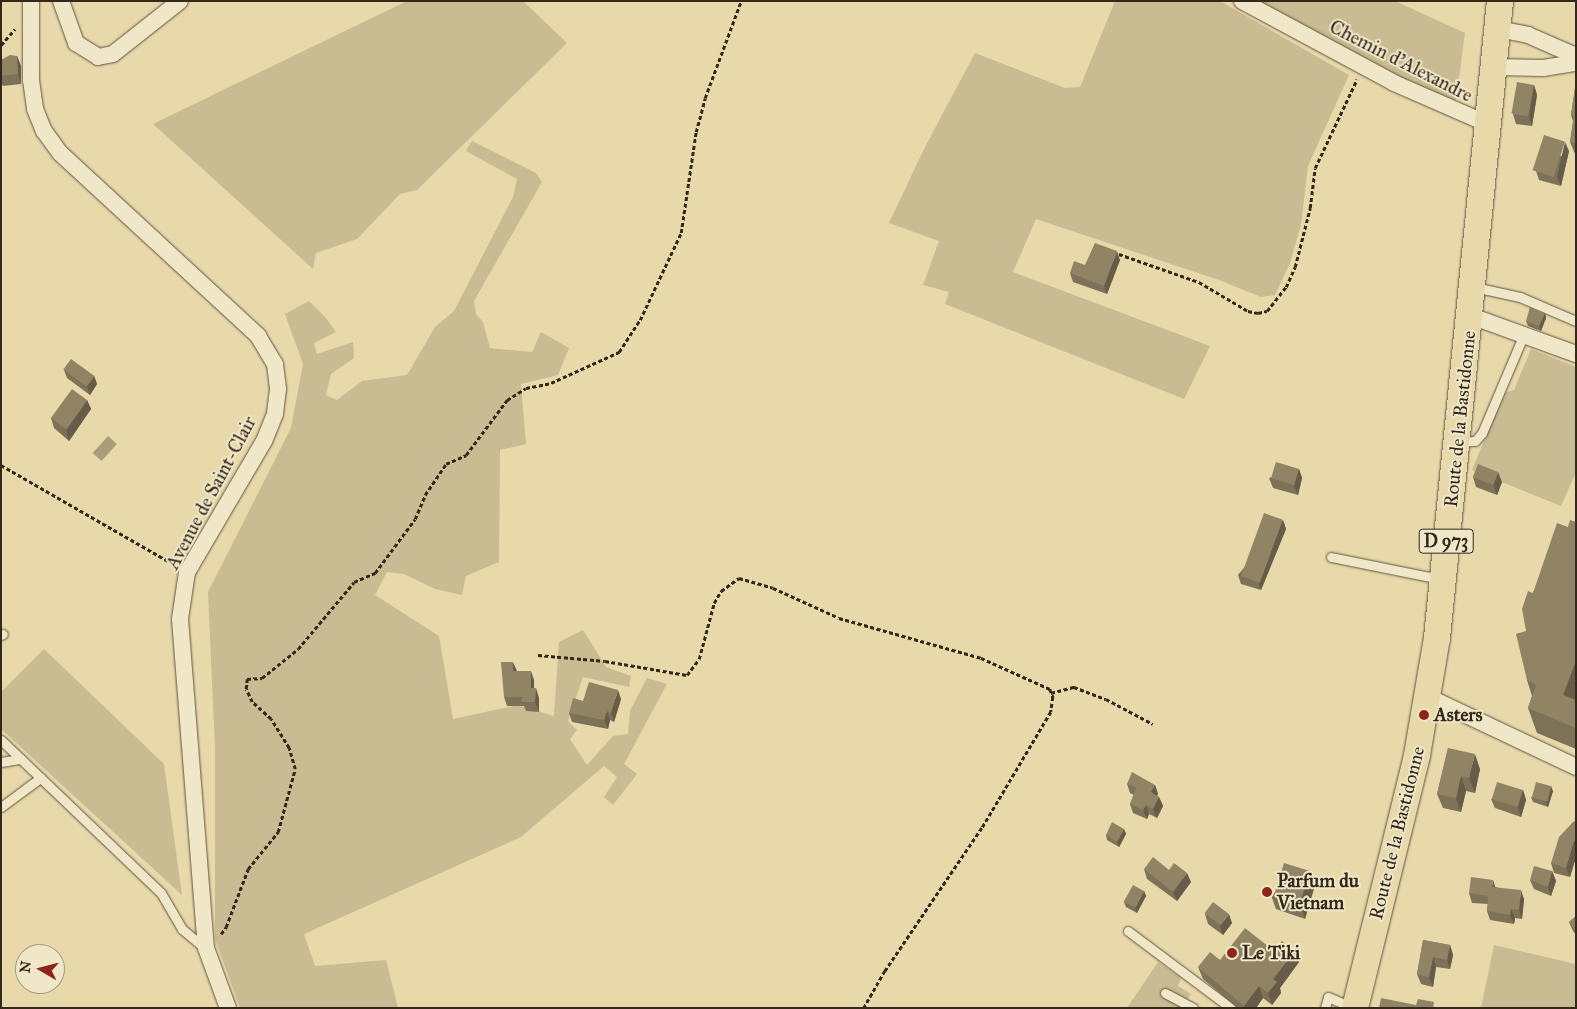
<!DOCTYPE html>
<html>
<head>
<meta charset="utf-8">
<style>
  body { margin:0 }
  #map { position:relative; width:1577px; height:1009px; overflow:hidden; background:#e8d9ab; font-family:"IM FELL Great Primer",serif }
  div>[style] { position:absolute }
  .green>* { inset:0; background:#c9bb92 }
  .water>* { inset:0; background:#aa9d7a; transform-origin:0 0 }
  .path>* { height:2.5px; margin-top:-1.25px; transform-origin:0; background:repeating-linear-gradient(90deg,#33281a 0 4px,transparent 0 6.5px) }
  .roads { filter:drop-shadow(0 0 1px #60543e) drop-shadow(0 0 1px #60543e) }
  .lane>* { height:9px; margin:-4.5px; padding:0 4.5px; transform-origin:4.5px; border-radius:4.5px; background:#f0e6c8 }
  .street>* { height:16px; margin:-8px; padding:0 8px; transform-origin:8px; border-radius:8px; background:#f0e6c8 }
  .primary>* { height:26px; margin:-13px; padding:0 13px; transform-origin:13px; border-radius:13px; background:#e8d9ab }
  .wall>* { inset:0; background:#7d7257 }
  .shaded-wall>* { inset:0; background:#665c47 }
  .building>* { inset:0; background:#918465; transform-origin:0 0 }
  .dots>* { width:14px; height:14px; translate:-50% -50%; box-sizing:border-box; border:2px solid #f0e6c8; border-radius:50% }
  span { translate:-50% -50%; white-space:nowrap; text-align:center; line-height:1.15; -webkit-text-stroke:4px #f0e6c8; paint-order:stroke }
  .shield-label span { padding:1px 4px; background:#f0e6c8; border:1px solid; border-radius:4px; -webkit-text-stroke-width:0 }
  .shield-label { font-size:18px; color:#33281a; font-weight:700 }
  .street-label { font-size:19px; color:#33281a }
  .poi-label { font-size:19px; color:#33281a; font-weight:700 }
  .left { translate:0 -50%; text-align:left }
  .frame { position:absolute; inset:0; border:2px solid #33281a; pointer-events:none }
  .north { position:absolute; left:15px; top:944px; width:50px; height:50px; box-sizing:border-box; background:#f0e6c8; border:1px solid #a49a82; border-radius:50%; rotate:278deg; font-size:14px; font-weight:700; line-height:20px; text-align:center; color:#33281a }
  .north::after { content:''; display:block; margin:auto; width:18px; height:22px; background:#8f2418; clip-path:polygon(50% 0,100% 100%,50% 72%,0 100%) }
</style>
</head>
<body>
<div id="map">
  <div class="green">
    <i style="clip-path:polygon(407px 1px,523px 1px,567px 43px,417px 190px,400px 194px,357px 239px,316px 253px,313px 269px,153px 124px)"></i>
    <i style="clip-path:polygon(1115px 1px,1220px 1px,1349px 75px,1308px 166px,1301px 225px,1290px 263px,1275px 295px,1261px 297px,1219px 280px,1036px 219px,1013px 272px,1210px 346px,1184px 399px,945px 304px,949px 292px,923px 285px,939px 241px,889px 223px,924px 149px,975px 53px,1065px 88px,1080px 87px)"></i>
    <i style="clip-path:polygon(1257px 1px,1395px 1px,1465px 33px,1455px 108px)"></i>
    <i style="clip-path:polygon(472px 141px,536px 173px,542px 182px,474px 301px,476px 314px,483px 322px,490px 348px,532px 352px,541px 332px,569px 348px,558px 375px,521px 384px,526px 444px,500px 450px,499px 562px,466px 576px,462px 595px,435px 589px,404px 574px,387px 572px,375px 595px,439px 636px,453px 719px,518px 705px,554px 716px,559px 642px,583px 630px,606px 667px,631px 676px,629px 687px,583px 677px,568px 721px,577px 730px,570px 739px,587px 765px,613px 736px,628px 734px,630px 711px,647px 678px,667px 684px,624px 764px,637px 774px,613px 805px,604px 797px,617px 777px,604px 766px,521px 837px,304px 934px,315px 966px,386px 960px,398px 1008px,240px 1008px,215px 939px,215px 748px,208px 592px,291px 428px,303px 364px,285px 314px,309px 301px,326px 318px,336px 332px,314px 343px,317px 354px,353px 342px,354px 358px,331px 374px,326px 395px,337px 400px,362px 381px,407px 375px,435px 327px,454px 311px,513px 197px,517px 179px,466px 151px)"></i>
    <i style="clip-path:polygon(1531px 349px,1576px 367px,1576px 472px,1561px 506px,1472px 470px,1504px 393px,1514px 390px)"></i>
    <i style="clip-path:polygon(44px 649px,164px 764px,182px 895px,1px 729px,1px 692px)"></i>
    <i style="clip-path:polygon(1494px 945px,1576px 964px,1576px 1008px,1481px 1008px)"></i>
    <i style="clip-path:polygon(1158px 962px,1181px 978px,1178px 986px,1191px 994px,1184px 1005px,1188px 1008px,1127px 1008px)"></i>
  </div>
  <div class="water">
    <i style="left:108px;top:436px;width:12px;height:23px;rotate:42deg"></i>
  </div>
  <div class="path">
    <i style="left:1px;top:45px;width:21px;rotate:-49deg"></i>
    <i style="left:1119px;top:254px;width:85px;rotate:19.3deg"></i>
    <i style="left:1199px;top:282px;width:57px;rotate:30.6deg"></i>
    <i style="left:1248px;top:311px;width:10px;rotate:11deg"></i>
    <i style="left:1258px;top:313px;width:9px;rotate:-13deg"></i>
    <i style="left:1267px;top:311px;width:31px;rotate:-52deg"></i>
    <i style="left:1286px;top:287px;width:22px;rotate:-66deg"></i>
    <i style="left:1295px;top:267px;width:61px;rotate:-75.7deg"></i>
    <i style="left:1310px;top:208px;width:40px;rotate:-82.9deg"></i>
    <i style="left:1315px;top:168px;width:98px;rotate:-64.7deg"></i>
    <i style="left:1px;top:465px;width:201px;rotate:29.9deg"></i>
    <i style="left:538px;top:655px;width:67px;rotate:5.1deg"></i>
    <i style="left:605px;top:661px;width:83px;rotate:9.7deg"></i>
    <i style="left:687px;top:675px;width:20px;rotate:-53deg"></i>
    <i style="left:699px;top:659px;width:58px;rotate:-75deg"></i>
    <i style="left:714px;top:603px;width:14px;rotate:-60deg"></i>
    <i style="left:721px;top:591px;width:22px;rotate:-36deg"></i>
    <i style="left:739px;top:578px;width:35px;rotate:16deg"></i>
    <i style="left:773px;top:588px;width:72px;rotate:24.4deg"></i>
    <i style="left:839px;top:618px;width:148px;rotate:15.7deg"></i>
    <i style="left:981px;top:658px;width:76px;rotate:24.2deg"></i>
    <i style="left:1050px;top:689px;width:9px;rotate:69deg"></i>
    <i style="left:1053px;top:697px;width:15px;rotate:98deg"></i>
    <i style="left:1051px;top:712px;width:135px;rotate:120.7deg"></i>
    <i style="left:982px;top:828px;width:173px;rotate:124.1deg"></i>
    <i style="left:885px;top:971px;width:43px;rotate:119.6deg"></i>
    <i style="left:1051px;top:693px;width:24px;rotate:-15deg"></i>
    <i style="left:1074px;top:687px;width:34px;rotate:21deg"></i>
    <i style="left:1106px;top:699px;width:53px;rotate:28deg"></i>
    <i style="left:221px;top:934px;width:9px;rotate:-54deg"></i>
    <i style="left:226px;top:927px;width:62px;rotate:-69.2deg"></i>
    <i style="left:248px;top:869px;width:48px;rotate:-51deg"></i>
    <i style="left:278px;top:832px;width:65px;rotate:-74.9deg"></i>
    <i style="left:295px;top:769px;width:22px;rotate:-106deg"></i>
    <i style="left:289px;top:748px;width:34px;rotate:-122deg"></i>
    <i style="left:271px;top:719px;width:25px;rotate:-138deg"></i>
    <i style="left:252px;top:702px;width:14px;rotate:-115deg"></i>
    <i style="left:246px;top:689px;width:10px;rotate:-84deg"></i>
    <i style="left:247px;top:679px;width:15px;rotate:-4deg"></i>
    <i style="left:262px;top:678px;width:46px;rotate:-38.9deg"></i>
    <i style="left:298px;top:649px;width:87px;rotate:-50.1deg"></i>
    <i style="left:354px;top:582px;width:23px;rotate:-23deg"></i>
    <i style="left:375px;top:573px;width:67px;rotate:-53.5deg"></i>
    <i style="left:415px;top:519px;width:26px;rotate:-67deg"></i>
    <i style="left:425px;top:495px;width:37px;rotate:-56deg"></i>
    <i style="left:446px;top:464px;width:22px;rotate:-24deg"></i>
    <i style="left:466px;top:455px;width:69px;rotate:-53.3deg"></i>
    <i style="left:507px;top:400px;width:22px;rotate:-32deg"></i>
    <i style="left:526px;top:388px;width:25px;rotate:-11deg"></i>
    <i style="left:551px;top:383px;width:75px;rotate:-24.5deg"></i>
    <i style="left:619px;top:352px;width:38px;rotate:-57deg"></i>
    <i style="left:640px;top:320px;width:96px;rotate:-64.8deg"></i>
    <i style="left:681px;top:233px;width:102px;rotate:-81.6deg"></i>
    <i style="left:696px;top:132px;width:35px;rotate:-75deg"></i>
    <i style="left:705px;top:98px;width:103px;rotate:-69.6deg"></i>
  </div>
  <div class="roads">
    <div class="lane">
      <i style="left:1474px;top:287px;width:47px;rotate:12.3deg"></i>
      <i style="left:1520px;top:297px;width:61px;rotate:23.2deg"></i>
      <i style="left:1459px;top:442px;width:16px;rotate:-4deg"></i>
      <i style="left:1475px;top:441px;width:11px;rotate:-49deg"></i>
      <i style="left:1482px;top:433px;width:108px;rotate:-67deg"></i>
      <i style="left:1331px;top:557px;width:111px;rotate:11.4deg"></i>
      <i style="left:1px;top:635px;width:2px;rotate:-27deg"></i>
      <i style="left:1px;top:740px;width:221px;rotate:43.7deg"></i>
      <i style="left:161px;top:893px;width:42px;rotate:59.7deg"></i>
      <i style="left:182px;top:929px;width:30px;rotate:40deg"></i>
      <i style="left:1px;top:762px;width:20px;rotate:-9deg"></i>
      <i style="left:1px;top:807px;width:49px;rotate:-36.6deg"></i>
      <i style="left:1128px;top:931px;width:129px;rotate:36.8deg"></i>
      <i style="left:1165px;top:993px;width:32px;rotate:28deg"></i>
      <i style="left:1325px;top:1008px;width:11px;rotate:-75deg"></i>
      <i style="left:1328px;top:997px;width:28px;rotate:23deg"></i>
    </div>
    <div class="street">
      <i style="left:31px;top:1px;width:79px;rotate:90deg"></i>
      <i style="left:31px;top:80px;width:29px;rotate:82deg"></i>
      <i style="left:35px;top:109px;width:24px;rotate:68deg"></i>
      <i style="left:44px;top:131px;width:27px;rotate:54deg"></i>
      <i style="left:60px;top:153px;width:270px;rotate:42.7deg"></i>
      <i style="left:258px;top:336px;width:33px;rotate:59deg"></i>
      <i style="left:275px;top:364px;width:25px;rotate:83deg"></i>
      <i style="left:278px;top:389px;width:25px;rotate:97deg"></i>
      <i style="left:275px;top:414px;width:29px;rotate:112deg"></i>
      <i style="left:264px;top:441px;width:152px;rotate:120.4deg"></i>
      <i style="left:187px;top:572px;width:48px;rotate:98.5deg"></i>
      <i style="left:180px;top:619px;width:330px;rotate:85.5deg"></i>
      <i style="left:206px;top:948px;width:64px;rotate:69.9deg"></i>
      <i style="left:61px;top:1px;width:45px;rotate:70.3deg"></i>
      <i style="left:76px;top:43px;width:26px;rotate:32deg"></i>
      <i style="left:98px;top:57px;width:15px;rotate:-11deg"></i>
      <i style="left:113px;top:54px;width:85px;rotate:-38.3deg"></i>
      <i style="left:1242px;top:1px;width:173px;rotate:28.3deg"></i>
      <i style="left:1394px;top:83px;width:105px;rotate:23.6deg"></i>
      <i style="left:1498px;top:29px;width:31px;rotate:11deg"></i>
      <i style="left:1528px;top:35px;width:52px;rotate:23.6deg"></i>
      <i style="left:1495px;top:67px;width:48px;rotate:1.2deg"></i>
      <i style="left:1543px;top:68px;width:33px;rotate:-9deg"></i>
      <i style="left:1471px;top:316px;width:112px;rotate:19.9deg"></i>
      <i style="left:1428px;top:697px;width:164px;rotate:25.3deg"></i>
    </div>
    <div class="primary">
      <i style="left:1355px;top:1008px;width:260px;rotate:-76.2deg"></i>
      <i style="left:1417px;top:755px;width:119px;rotate:-80.3deg"></i>
      <i style="left:1437px;top:638px;width:640px;rotate:-84.35deg"></i>
    </div>
  </div>
  <div class="wall">
    <i style="clip-path:polygon(17px 56px,21px 66px,21px 84px,3px 86px,1px 82px,1px 60px)"></i>
    <i style="clip-path:polygon(1576px 81px,1576px 154px,1575px 154px,1570px 142px,1573px 121px,1571px 115px)"></i>
    <i style="clip-path:polygon(1534px 85px,1537px 95px,1532px 126px,1516px 124px,1513px 114px)"></i>
    <i style="clip-path:polygon(1569px 151px,1561px 186px,1539px 180px,1536px 171px)"></i>
    <i style="clip-path:polygon(1120px 260px,1107px 294px,1073px 282px,1070px 273px,1085px 265px)"></i>
    <i style="clip-path:polygon(1545px 313px,1546px 318px,1541px 331px,1528px 326px,1526px 321px)"></i>
    <i style="clip-path:polygon(64px 370px,94px 376px,97px 384px,90px 395px,67px 378px)"></i>
    <i style="clip-path:polygon(87px 400px,91px 409px,69px 441px,54px 428px,51px 418px)"></i>
    <i style="clip-path:polygon(1299px 469px,1302px 478px,1298px 495px,1273px 488px,1269px 478px)"></i>
    <i style="clip-path:polygon(1473px 477px,1502px 482px,1497px 495px,1476px 487px)"></i>
    <i style="clip-path:polygon(1283px 520px,1286px 529px,1261px 590px,1241px 584px,1238px 575px)"></i>
    <i style="clip-path:polygon(1576px 522px,1576px 749px,1537px 733px,1528px 708px,1532px 696px,1527px 680px,1526px 631px,1533px 593px,1568px 527px)"></i>
    <i style="clip-path:polygon(517px 671px,534px 680px,534px 688px,539px 698px,539px 712px,526px 711px,524px 706px,507px 706px,504px 697px)"></i>
    <i style="clip-path:polygon(621px 699px,614px 722px,610px 720px,608px 729px,572px 722px,569px 713px,583px 701px)"></i>
    <i style="clip-path:polygon(1448px 748px,1480px 769px,1475px 793px,1466px 791px,1461px 812px,1443px 808px,1437px 794px)"></i>
    <i style="clip-path:polygon(1127px 784px,1155px 785px,1158px 794px,1157px 796px,1159px 797px,1163px 806px,1157px 818px,1149px 814px,1147px 819px,1133px 813px,1130px 804px,1134px 795px,1130px 793px)"></i>
    <i style="clip-path:polygon(1523px 790px,1526px 800px,1521px 817px,1495px 808px,1491px 799px)"></i>
    <i style="clip-path:polygon(1553px 791px,1548px 807px,1533px 802px,1531px 797px)"></i>
    <i style="clip-path:polygon(1576px 823px,1576px 857px,1570px 877px,1554px 873px,1551px 863px)"></i>
    <i style="clip-path:polygon(1124px 829px,1126px 834px,1119px 847px,1107px 840px,1106px 835px)"></i>
    <i style="clip-path:polygon(1144px 869px,1169px 870px,1191px 882px,1177px 901px,1147px 879px)"></i>
    <i style="clip-path:polygon(1310px 871px,1315px 885px,1305px 919px,1276px 909px,1271px 895px)"></i>
    <i style="clip-path:polygon(1552px 871px,1556px 881px,1551px 896px,1534px 889px,1530px 880px)"></i>
    <i style="clip-path:polygon(1496px 887px,1524px 899px,1522px 919px,1515px 918px,1514px 924px,1490px 920px,1487px 911px,1488px 904px,1472px 903px,1469px 893px)"></i>
    <i style="clip-path:polygon(1144px 891px,1146px 896px,1137px 913px,1126px 907px,1124px 902px)"></i>
    <i style="clip-path:polygon(1205px 914px,1232px 923px,1223px 935px,1208px 924px)"></i>
    <i style="clip-path:polygon(1576px 916px,1576px 935px,1573px 931px,1569px 922px)"></i>
    <i style="clip-path:polygon(1423px 940px,1450px 945px,1453px 955px,1450px 969px,1436px 967px,1433px 987px,1421px 984px,1417px 974px)"></i>
    <i style="clip-path:polygon(1274px 951px,1295px 951px,1299px 962px,1280px 988px,1281px 993px,1272px 1005px,1263px 998px,1256px 1008px,1237px 1008px,1203px 979px,1198px 967px,1220px 960px)"></i>
  </div>
  <div class="shaded-wall">
    <i style="clip-path:polygon(17px 56px,21px 66px,21px 84px,18px 74px)"></i>
    <i style="clip-path:polygon(1534px 85px,1537px 95px,1532px 126px,1529px 116px)"></i>
    <i style="clip-path:polygon(1565px 142px,1569px 151px,1561px 186px,1557px 177px)"></i>
    <i style="clip-path:polygon(1117px 251px,1120px 260px,1107px 294px,1104px 286px)"></i>
    <i style="clip-path:polygon(1545px 313px,1546px 318px,1541px 331px,1539px 326px)"></i>
    <i style="clip-path:polygon(94px 376px,97px 384px,90px 395px,87px 386px)"></i>
    <i style="clip-path:polygon(87px 400px,91px 409px,69px 441px,66px 431px)"></i>
    <i style="clip-path:polygon(1299px 469px,1302px 478px,1298px 495px,1294px 486px)"></i>
    <i style="clip-path:polygon(1498px 472px,1502px 482px,1497px 495px,1493px 485px)"></i>
    <i style="clip-path:polygon(1283px 520px,1286px 529px,1261px 590px,1258px 581px)"></i>
    <i style="clip-path:polygon(1576px 661px,1576px 710px,1563px 695px)"></i>
    <i style="clip-path:polygon(513px 662px,517px 671px,513px 671px)"></i>
    <i style="clip-path:polygon(531px 671px,534px 680px,534px 698px,531px 688px)"></i>
    <i style="clip-path:polygon(536px 688px,539px 698px,539px 712px,535px 702px)"></i>
    <i style="clip-path:polygon(618px 690px,621px 699px,614px 722px,611px 713px)"></i>
    <i style="clip-path:polygon(607px 711px,610px 720px,608px 729px,604px 720px)"></i>
    <i style="clip-path:polygon(1475px 754px,1480px 769px,1475px 793px,1469px 778px)"></i>
    <i style="clip-path:polygon(1461px 776px,1466px 791px,1461px 812px,1456px 798px)"></i>
    <i style="clip-path:polygon(1155px 785px,1158px 794px,1154px 802px,1151px 792px)"></i>
    <i style="clip-path:polygon(1551px 786px,1553px 791px,1548px 807px,1546px 802px)"></i>
    <i style="clip-path:polygon(1523px 790px,1526px 800px,1521px 817px,1518px 807px)"></i>
    <i style="clip-path:polygon(1159px 797px,1163px 806px,1157px 818px,1153px 809px)"></i>
    <i style="clip-path:polygon(1146px 805px,1149px 814px,1147px 819px,1143px 810px)"></i>
    <i style="clip-path:polygon(1124px 829px,1126px 834px,1119px 847px,1117px 842px)"></i>
    <i style="clip-path:polygon(1576px 840px,1576px 857px,1570px 877px,1566px 868px,1574px 841px)"></i>
    <i style="clip-path:polygon(1310px 871px,1315px 885px,1305px 919px,1300px 904px)"></i>
    <i style="clip-path:polygon(1552px 871px,1556px 881px,1551px 896px,1548px 887px)"></i>
    <i style="clip-path:polygon(1187px 873px,1191px 882px,1177px 901px,1173px 892px)"></i>
    <i style="clip-path:polygon(1493px 880px,1496px 889px,1492px 887px)"></i>
    <i style="clip-path:polygon(1521px 890px,1524px 899px,1522px 919px,1519px 910px)"></i>
    <i style="clip-path:polygon(1144px 891px,1146px 896px,1137px 913px,1135px 908px)"></i>
    <i style="clip-path:polygon(1511px 909px,1515px 918px,1514px 924px,1510px 915px)"></i>
    <i style="clip-path:polygon(1229px 914px,1232px 923px,1223px 935px,1220px 926px)"></i>
    <i style="clip-path:polygon(1450px 945px,1453px 955px,1450px 969px,1447px 960px)"></i>
    <i style="clip-path:polygon(1295px 951px,1299px 962px,1280px 988px,1281px 993px,1272px 1005px,1268px 993px,1273px 979px)"></i>
    <i style="clip-path:polygon(1433px 957px,1436px 967px,1433px 987px,1429px 977px)"></i>
    <i style="clip-path:polygon(1259px 986px,1263px 998px,1256px 1008px,1245px 1008px,1244px 1006px)"></i>
  </div>
  <div class="building">
    <i style="clip-path:polygon(10px 55px,17px 56px,18px 74px,1px 76px,1px 60px)"></i>
    <i style="clip-path:polygon(1576px 81px,1576px 143px,1570px 142px,1574px 116px,1571px 115px)"></i>
    <i style="left:1517px;top:82px;width:17px;height:32px;rotate:10deg"></i>
    <i style="left:1544px;top:135px;width:22px;height:37px;rotate:18deg"></i>
    <i style="clip-path:polygon(1095px 243px,1117px 251px,1104px 286px,1070px 273px,1074px 261px,1085px 265px)"></i>
    <i style="clip-path:polygon(1530px 307px,1545px 313px,1539px 326px,1526px 321px)"></i>
    <i style="left:71px;top:359px;width:29px;height:13px;rotate:36deg"></i>
    <i style="left:72px;top:389px;width:19px;height:36px;rotate:36deg"></i>
    <i style="left:1276px;top:462px;width:24px;height:17px;rotate:17deg"></i>
    <i style="left:1478px;top:464px;width:22px;height:14px;rotate:22deg"></i>
    <i style="left:1264px;top:513px;width:20px;height:67px;rotate:20deg"></i>
    <i style="clip-path:polygon(1570px 520px,1576px 522px,1576px 616px,1575px 618px,1576px 623px,1576px 661px,1563px 695px,1576px 700px,1576px 728px,1528px 708px,1536px 685px,1527px 680px,1516px 634px,1526px 631px,1522px 609px,1528px 591px,1533px 593px,1557px 523px,1568px 527px)"></i>
    <i style="clip-path:polygon(501px 662px,513px 662px,513px 671px,531px 671px,531px 688px,536px 688px,535px 702px,522px 702px,522px 697px,504px 697px)"></i>
    <i style="clip-path:polygon(589px 682px,618px 690px,611px 713px,607px 711px,604px 720px,569px 713px,573px 698px,583px 701px)"></i>
    <i style="clip-path:polygon(1448px 748px,1475px 754px,1469px 778px,1461px 776px,1456px 798px,1437px 794px)"></i>
    <i style="clip-path:polygon(1132px 772px,1155px 785px,1151px 792px,1159px 797px,1153px 809px,1146px 805px,1143px 810px,1130px 804px,1136px 788px,1127px 784px)"></i>
    <i style="left:1497px;top:782px;width:27px;height:18px;rotate:17deg"></i>
    <i style="left:1536px;top:782px;width:16px;height:16px;rotate:15deg"></i>
    <i style="clip-path:polygon(1574px 821px,1576px 823px,1576px 840px,1574px 841px,1566px 868px,1551px 863px,1559px 837px)"></i>
    <i style="clip-path:polygon(1112px 822px,1124px 829px,1117px 842px,1106px 835px)"></i>
    <i style="clip-path:polygon(1153px 857px,1169px 870px,1174px 863px,1187px 873px,1173px 892px,1144px 869px)"></i>
    <i style="left:1284px;top:863px;width:27px;height:35px;rotate:17deg"></i>
    <i style="clip-path:polygon(1534px 866px,1552px 871px,1548px 887px,1530px 880px)"></i>
    <i style="clip-path:polygon(1471px 877px,1493px 880px,1492px 887px,1521px 890px,1519px 910px,1511px 909px,1510px 915px,1487px 911px,1488px 896px,1469px 893px)"></i>
    <i style="left:1133px;top:885px;width:13px;height:19px;rotate:29deg"></i>
    <i style="left:1213px;top:902px;width:20px;height:14px;rotate:37deg"></i>
    <i style="clip-path:polygon(1576px 916px,1576px 931px,1569px 922px)"></i>
    <i style="clip-path:polygon(1245px 928px,1274px 951px,1282px 941px,1295px 951px,1273px 979px,1277px 982px,1268px 993px,1259px 986px,1244px 1006px,1198px 967px,1210px 952px,1220px 960px)"></i>
    <i style="clip-path:polygon(1423px 940px,1450px 945px,1447px 960px,1433px 957px,1429px 977px,1417px 974px)"></i>
    <i style="clip-path:polygon(1381px 998px,1416px 1005px,1418px 999px,1434px 1002px,1433px 1008px,1379px 1008px)"></i>
  </div>
  <div class="dots">
    <i style="left:1424px;top:715px;background:#8f2418"></i>
    <i style="left:1267px;top:892px;background:#8f2418"></i>
    <i style="left:1232px;top:953px;background:#8f2418"></i>
  </div>
  <div class="shield-label">
    <span style="left:1446px;top:541px">D 973</span>
  </div>
  <div class="street-label">
    <span style="left:1401px;top:61px;rotate:27deg">Chemin d'Alexandre</span>
    <span style="left:1460px;top:419px;rotate:-84deg">Route de la Bastidonne</span>
    <span style="left:211px;top:493px;rotate:-62deg">Avenue de Saint-Clair</span>
    <span style="left:1397px;top:833px;rotate:-76deg">Route de la Bastidonne</span>
  </div>
  <div class="poi-label">
    <span class="left" style="left:1434px;top:715px">Asters</span>
    <span class="left" style="left:1277px;top:892px">Parfum du<br>Vietnam</span>
    <span class="left" style="left:1242px;top:953px">Le Tiki</span>
  </div>
  <div class="frame"></div>
  <div class="north">N</div>
</div>
</body>
</html>
